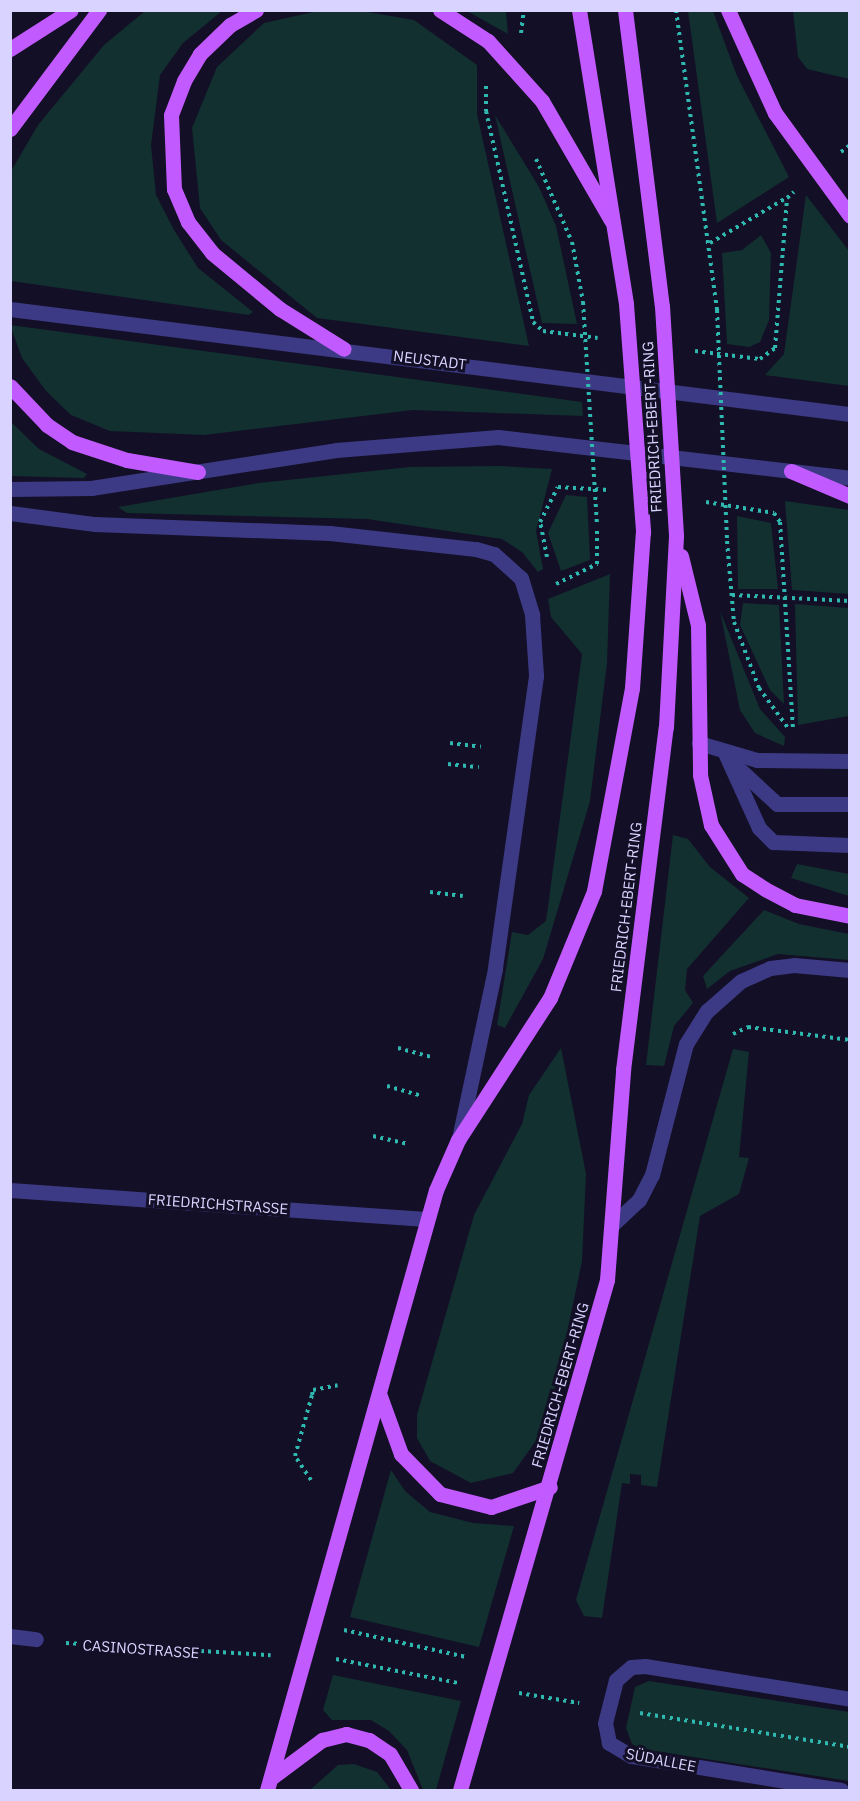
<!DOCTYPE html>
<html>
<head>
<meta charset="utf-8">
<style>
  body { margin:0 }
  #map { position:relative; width:860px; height:1801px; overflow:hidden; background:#130f26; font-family:"IBM Plex Sans",sans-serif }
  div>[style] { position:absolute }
  .green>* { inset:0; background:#12302f }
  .path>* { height:4px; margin-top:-2px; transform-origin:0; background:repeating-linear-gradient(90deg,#2fb8b0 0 3px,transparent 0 7.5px) }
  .minor>* { height:15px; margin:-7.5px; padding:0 7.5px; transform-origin:7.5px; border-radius:7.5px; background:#3d3a85 }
  .major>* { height:15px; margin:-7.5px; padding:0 7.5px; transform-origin:7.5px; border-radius:7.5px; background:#c25bff }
  .path-bridge>* { height:4px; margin-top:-2px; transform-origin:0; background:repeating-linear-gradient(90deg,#2fb8b0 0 3px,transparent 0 7.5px) }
  .major-bridge>* { height:15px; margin:-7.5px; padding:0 7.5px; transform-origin:7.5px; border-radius:7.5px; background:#c25bff }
  span { translate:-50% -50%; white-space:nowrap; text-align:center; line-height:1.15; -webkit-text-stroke:6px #130f26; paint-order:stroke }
  .street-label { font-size:15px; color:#d9d4ff }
  .frame { position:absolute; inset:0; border:12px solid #d9d4ff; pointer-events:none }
</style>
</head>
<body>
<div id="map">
  <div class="green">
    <i style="clip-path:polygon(145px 11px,222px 11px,183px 43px,160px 75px,151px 145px,156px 195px,174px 230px,198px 268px,253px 312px,249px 315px,11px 281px,11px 171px,38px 125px,104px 45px)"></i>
    <i style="clip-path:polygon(318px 11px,362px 11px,414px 20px,477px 65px,477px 114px,529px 346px,317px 318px,221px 240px,200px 208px,192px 128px,217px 67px,264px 23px)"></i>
    <i style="clip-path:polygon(467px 11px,506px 11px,508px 34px)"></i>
    <i style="clip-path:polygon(688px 11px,713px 11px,737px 76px,789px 177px,717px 223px)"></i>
    <i style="clip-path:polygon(793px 11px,849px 11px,849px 79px,807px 69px,798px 57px)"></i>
    <i style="clip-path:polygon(495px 115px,539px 187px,556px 226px,577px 324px,542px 323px)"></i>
    <i style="clip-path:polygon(806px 195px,849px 251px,849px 386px,765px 375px,784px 354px)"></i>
    <i style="clip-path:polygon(761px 235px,771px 253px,769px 320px,760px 342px,749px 347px,727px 344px,722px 253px,742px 250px)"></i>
    <i style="clip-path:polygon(10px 325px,582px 402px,583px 416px,413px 410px,204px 435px,110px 431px,71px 415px,46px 391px,22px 358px)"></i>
    <i style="clip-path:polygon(11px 422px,39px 449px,87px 474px,84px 478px,11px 476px)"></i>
    <i style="clip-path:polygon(499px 466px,552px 469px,536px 531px,543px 569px,538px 572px,522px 552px,502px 539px,367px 519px,127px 513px,118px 507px,259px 483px,410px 467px)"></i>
    <i style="clip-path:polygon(566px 495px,587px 497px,590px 560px,561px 571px,548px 533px)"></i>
    <i style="clip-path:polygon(785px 501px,849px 510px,849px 594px,792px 590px)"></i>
    <i style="clip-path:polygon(737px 516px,771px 523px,778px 589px,738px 589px)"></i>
    <i style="clip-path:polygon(610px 574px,607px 663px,590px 801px,543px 959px,505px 1028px,497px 1025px,512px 932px,528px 935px,546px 921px,582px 654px,551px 617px,548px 599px)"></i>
    <i style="clip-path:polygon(743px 603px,779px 605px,784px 704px,770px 690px,740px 625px)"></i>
    <i style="clip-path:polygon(795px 604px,849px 608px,849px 716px,798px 725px)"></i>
    <i style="clip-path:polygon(720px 611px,760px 709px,785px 737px,784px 746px,755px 733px,740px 710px)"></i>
    <i style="clip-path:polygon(673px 835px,688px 839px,710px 867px,749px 898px,687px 969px,685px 990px,693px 1003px,674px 1026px,664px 1066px,646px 1065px)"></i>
    <i style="clip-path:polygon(797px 864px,849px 874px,849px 896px,791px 878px)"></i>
    <i style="clip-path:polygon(764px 910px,799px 924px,849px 934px,849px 960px,778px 954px,730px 971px,707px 989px,703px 976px)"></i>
    <i style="clip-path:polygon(561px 1048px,586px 1174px,582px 1261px,557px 1381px,538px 1438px,513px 1473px,471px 1483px,430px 1461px,417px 1438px,417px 1415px,474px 1215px,522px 1124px,529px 1095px)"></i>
    <i style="clip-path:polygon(733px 1049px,749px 1052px,739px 1157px,749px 1158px,739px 1194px,700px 1216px,657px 1487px,641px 1485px,641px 1475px,630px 1474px,630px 1484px,622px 1483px,602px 1618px,584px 1616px,576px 1600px)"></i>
    <i style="clip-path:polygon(391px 1470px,405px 1491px,430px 1512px,473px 1523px,514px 1526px,479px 1647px,350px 1617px)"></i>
    <i style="clip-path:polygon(333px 1675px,461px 1701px,436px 1790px,423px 1790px,407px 1750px,389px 1731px,371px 1720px,332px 1720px,323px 1710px)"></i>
    <i style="clip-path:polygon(649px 1681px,849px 1712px,849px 1781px,641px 1749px,632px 1744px,626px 1728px,635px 1687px)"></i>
    <i style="clip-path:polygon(354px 1764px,377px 1772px,391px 1790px,310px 1790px,338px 1765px)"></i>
  </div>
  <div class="path">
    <i style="left:676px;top:10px;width:303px;rotate:82.2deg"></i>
    <i style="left:521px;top:33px;width:23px;rotate:-83deg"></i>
    <i style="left:486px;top:86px;width:25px;rotate:90deg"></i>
    <i style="left:486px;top:111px;width:216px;rotate:77.4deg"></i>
    <i style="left:533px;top:322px;width:13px;rotate:42deg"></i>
    <i style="left:543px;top:331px;width:55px;rotate:7.3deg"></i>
    <i style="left:841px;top:152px;width:11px;rotate:-38deg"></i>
    <i style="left:536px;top:159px;width:90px;rotate:66.6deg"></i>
    <i style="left:572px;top:242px;width:61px;rotate:79.6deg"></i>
    <i style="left:710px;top:243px;width:88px;rotate:-30.6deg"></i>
    <i style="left:695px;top:351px;width:65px;rotate:7deg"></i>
    <i style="left:760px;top:359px;width:19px;rotate:-36deg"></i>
    <i style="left:775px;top:348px;width:150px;rotate:-85.4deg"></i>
    <i style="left:787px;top:198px;width:9px;rotate:-41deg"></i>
    <i style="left:706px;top:502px;width:69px;rotate:9.2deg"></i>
    <i style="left:774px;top:513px;width:11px;rotate:56deg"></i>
    <i style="left:780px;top:522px;width:208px;rotate:86.4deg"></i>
    <i style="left:727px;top:541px;width:81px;rotate:85.1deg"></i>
    <i style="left:734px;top:622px;width:71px;rotate:69.3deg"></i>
    <i style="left:759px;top:688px;width:49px;rotate:54.1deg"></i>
    <i style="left:547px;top:557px;width:36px;rotate:-101deg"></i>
    <i style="left:540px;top:522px;width:39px;rotate:-63deg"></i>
    <i style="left:558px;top:487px;width:51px;rotate:3.4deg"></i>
    <i style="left:556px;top:584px;width:46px;rotate:-26deg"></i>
    <i style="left:597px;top:564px;width:38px;rotate:-90deg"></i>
    <i style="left:732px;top:595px;width:118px;rotate:2.9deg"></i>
    <i style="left:450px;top:743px;width:31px;rotate:7deg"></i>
    <i style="left:448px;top:764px;width:31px;rotate:6deg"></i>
    <i style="left:430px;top:892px;width:33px;rotate:7deg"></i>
    <i style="left:733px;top:1034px;width:17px;rotate:-25deg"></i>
    <i style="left:748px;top:1027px;width:103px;rotate:7.3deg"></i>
    <i style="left:398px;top:1048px;width:35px;rotate:15deg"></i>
    <i style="left:387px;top:1086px;width:36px;rotate:16deg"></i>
    <i style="left:373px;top:1136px;width:37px;rotate:13deg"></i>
    <i style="left:311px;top:1480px;width:29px;rotate:-124deg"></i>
    <i style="left:295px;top:1456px;width:63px;rotate:-74.4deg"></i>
    <i style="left:312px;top:1395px;width:5px;rotate:-79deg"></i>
    <i style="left:313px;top:1390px;width:25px;rotate:-11deg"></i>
    <i style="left:344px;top:1630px;width:125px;rotate:12.5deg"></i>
    <i style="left:66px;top:1643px;width:205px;rotate:3.4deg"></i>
    <i style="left:336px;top:1659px;width:124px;rotate:11.1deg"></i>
    <i style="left:519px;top:1693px;width:61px;rotate:9.5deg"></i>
    <i style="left:640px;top:1713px;width:213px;rotate:9.2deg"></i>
  </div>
  <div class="minor">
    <i style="left:10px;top:309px;width:847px;rotate:7.13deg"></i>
    <i style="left:10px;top:489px;width:81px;rotate:-0.7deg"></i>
    <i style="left:91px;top:488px;width:248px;rotate:-8.8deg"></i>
    <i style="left:336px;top:450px;width:163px;rotate:-4.6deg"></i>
    <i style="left:498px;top:437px;width:354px;rotate:6.6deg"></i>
    <i style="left:10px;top:513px;width:86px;rotate:7.4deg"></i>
    <i style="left:95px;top:524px;width:235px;rotate:2.2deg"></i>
    <i style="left:330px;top:533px;width:147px;rotate:6.3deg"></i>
    <i style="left:476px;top:549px;width:19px;rotate:16deg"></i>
    <i style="left:494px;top:554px;width:36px;rotate:42deg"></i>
    <i style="left:521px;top:578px;width:39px;rotate:73deg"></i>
    <i style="left:532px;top:615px;width:61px;rotate:86.2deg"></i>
    <i style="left:536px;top:676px;width:296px;rotate:98deg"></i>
    <i style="left:495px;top:969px;width:174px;rotate:102deg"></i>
    <i style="left:699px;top:743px;width:60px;rotate:16.3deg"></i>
    <i style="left:757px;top:760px;width:93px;rotate:0.6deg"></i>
    <i style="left:725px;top:753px;width:82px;rotate:65.6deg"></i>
    <i style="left:759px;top:828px;width:20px;rotate:45deg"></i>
    <i style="left:773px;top:842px;width:77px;rotate:2.2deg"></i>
    <i style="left:736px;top:766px;width:56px;rotate:42.8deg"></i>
    <i style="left:777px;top:804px;width:73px"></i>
    <i style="left:10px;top:1190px;width:417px;rotate:4deg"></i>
    <i style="left:613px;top:1224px;width:35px;rotate:-43deg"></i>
    <i style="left:639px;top:1200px;width:28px;rotate:-63deg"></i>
    <i style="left:652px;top:1175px;width:135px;rotate:-75.5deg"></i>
    <i style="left:686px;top:1044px;width:39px;rotate:-58deg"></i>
    <i style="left:707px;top:1011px;width:45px;rotate:-41.4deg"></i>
    <i style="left:741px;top:981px;width:32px;rotate:-24deg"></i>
    <i style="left:770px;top:968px;width:24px;rotate:-7deg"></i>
    <i style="left:794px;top:965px;width:56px;rotate:5.1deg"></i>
    <i style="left:10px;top:1636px;width:26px;rotate:7deg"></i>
    <i style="left:841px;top:1790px;width:213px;rotate:-170.8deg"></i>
    <i style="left:631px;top:1756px;width:26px;rotate:-149deg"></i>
    <i style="left:609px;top:1743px;width:20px;rotate:-101deg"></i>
    <i style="left:605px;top:1723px;width:44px;rotate:-75.7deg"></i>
    <i style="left:616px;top:1680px;width:20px;rotate:-41deg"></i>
    <i style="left:631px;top:1667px;width:14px;rotate:-4deg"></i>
    <i style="left:645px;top:1666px;width:208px;rotate:9.1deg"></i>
  </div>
  <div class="major">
    <i style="left:256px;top:10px;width:30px;rotate:150deg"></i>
    <i style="left:230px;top:25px;width:42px;rotate:136deg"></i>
    <i style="left:200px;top:54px;width:31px;rotate:121deg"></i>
    <i style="left:184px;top:81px;width:36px;rotate:111deg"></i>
    <i style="left:171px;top:115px;width:74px;rotate:87.7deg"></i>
    <i style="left:174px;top:189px;width:36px;rotate:67deg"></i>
    <i style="left:188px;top:222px;width:39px;rotate:52deg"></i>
    <i style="left:212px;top:253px;width:88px;rotate:39.5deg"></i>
    <i style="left:280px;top:309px;width:75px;rotate:32deg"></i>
    <i style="left:440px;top:10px;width:57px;rotate:32.9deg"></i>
    <i style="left:488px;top:41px;width:81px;rotate:48deg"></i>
    <i style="left:542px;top:101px;width:138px;rotate:59.9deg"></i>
    <i style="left:579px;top:10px;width:298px;rotate:80.9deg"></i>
    <i style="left:625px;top:10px;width:298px;rotate:82.9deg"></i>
    <i style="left:728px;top:10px;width:113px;rotate:65.5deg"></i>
    <i style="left:775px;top:113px;width:127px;rotate:53.9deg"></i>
    <i style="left:10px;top:49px;width:72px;rotate:-32.6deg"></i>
    <i style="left:10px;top:129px;width:149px;rotate:-53.2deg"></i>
    <i style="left:10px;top:386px;width:54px;rotate:46.5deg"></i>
    <i style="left:47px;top:425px;width:30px;rotate:34deg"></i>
    <i style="left:72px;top:442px;width:58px;rotate:18.1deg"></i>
    <i style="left:127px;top:460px;width:72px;rotate:9.6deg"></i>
    <i style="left:791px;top:471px;width:64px;rotate:23deg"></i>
    <i style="left:681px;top:556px;width:71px;rotate:76.2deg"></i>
    <i style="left:698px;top:625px;width:150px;rotate:89.2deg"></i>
    <i style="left:700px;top:775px;width:51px;rotate:77.6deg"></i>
    <i style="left:711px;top:825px;width:58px;rotate:57.7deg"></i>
    <i style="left:742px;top:874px;width:27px;rotate:33deg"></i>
    <i style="left:765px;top:889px;width:34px;rotate:28deg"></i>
    <i style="left:795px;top:905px;width:56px;rotate:11.3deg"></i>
    <i style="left:380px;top:1396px;width:62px;rotate:70.1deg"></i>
    <i style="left:401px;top:1454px;width:56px;rotate:45.7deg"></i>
    <i style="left:440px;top:1494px;width:53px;rotate:14.3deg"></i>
    <i style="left:491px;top:1507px;width:62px;rotate:-18.7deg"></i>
    <i style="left:271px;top:1778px;width:64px;rotate:-36.7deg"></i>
    <i style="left:322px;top:1740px;width:25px;rotate:-14deg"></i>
    <i style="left:346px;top:1734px;width:24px;rotate:15deg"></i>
    <i style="left:369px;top:1740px;width:25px;rotate:34deg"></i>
    <i style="left:390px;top:1754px;width:42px;rotate:59.7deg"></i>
    <i style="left:267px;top:1790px;width:623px;rotate:-74.27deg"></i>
    <i style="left:436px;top:1190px;width:55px;rotate:-66.3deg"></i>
    <i style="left:458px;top:1140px;width:169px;rotate:-57.1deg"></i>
    <i style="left:550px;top:998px;width:116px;rotate:-67.6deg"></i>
    <i style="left:594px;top:891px;width:207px;rotate:-79.4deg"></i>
    <i style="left:632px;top:688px;width:156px;rotate:-86deg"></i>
    <i style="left:460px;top:1790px;width:531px;rotate:-73.92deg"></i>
    <i style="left:607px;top:1280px;width:211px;rotate:-85.6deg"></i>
    <i style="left:623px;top:1070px;width:346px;rotate:-82.9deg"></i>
    <i style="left:666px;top:727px;width:191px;rotate:-87deg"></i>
  </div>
  <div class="path-bridge">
    <i style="left:583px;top:302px;width:224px;rotate:86.4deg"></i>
    <i style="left:717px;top:310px;width:231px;rotate:87.5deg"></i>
  </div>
  <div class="major-bridge">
    <i style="left:626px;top:304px;width:229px;rotate:85.7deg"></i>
    <i style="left:662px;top:306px;width:230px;rotate:86.5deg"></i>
  </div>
  <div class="street-label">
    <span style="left:430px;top:360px;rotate:7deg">NEUSTADT</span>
    <span style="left:652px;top:427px;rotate:-93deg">FRIEDRICH-EBERT-RING</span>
    <span style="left:626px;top:907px;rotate:-83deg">FRIEDRICH-EBERT-RING</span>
    <span style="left:218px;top:1204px;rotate:4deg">FRIEDRICHSTRASSE</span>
    <span style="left:560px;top:1385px;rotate:-74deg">FRIEDRICH-EBERT-RING</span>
    <span style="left:141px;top:1649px;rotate:4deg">CASINOSTRASSE</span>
    <span style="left:661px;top:1760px;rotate:11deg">SÜDALLEE</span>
  </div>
  <div class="frame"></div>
</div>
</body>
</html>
